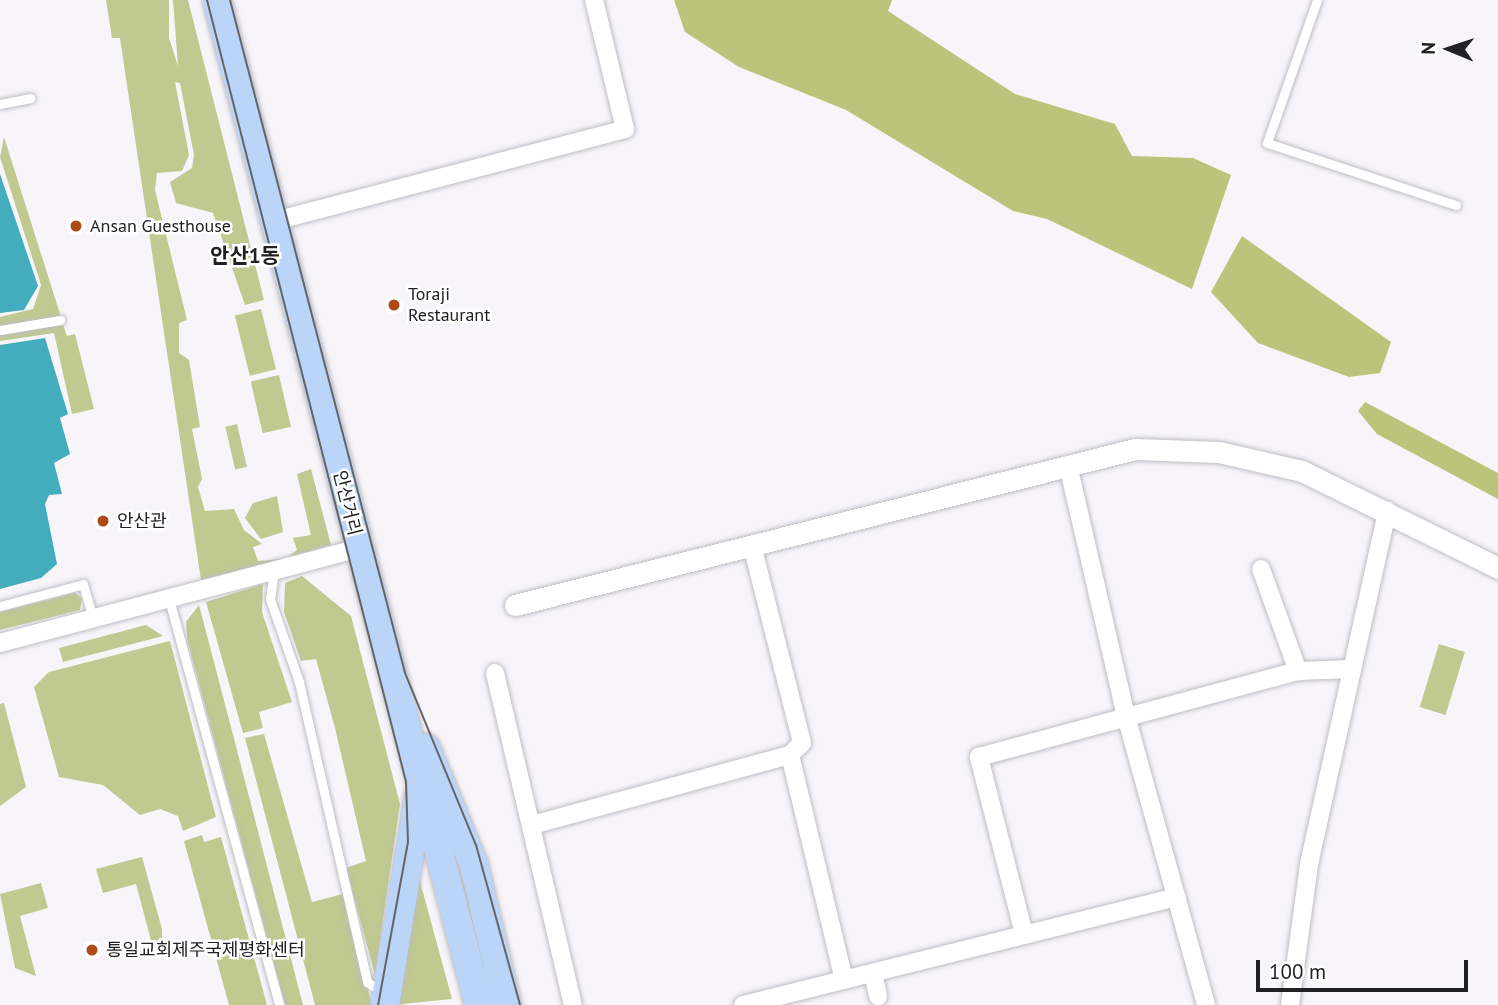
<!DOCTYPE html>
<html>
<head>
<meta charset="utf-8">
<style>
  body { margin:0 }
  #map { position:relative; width:1498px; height:1005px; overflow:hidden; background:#f7f5fa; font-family:"PT Sans","Noto Sans KR",sans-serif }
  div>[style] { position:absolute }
  .green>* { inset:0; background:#bfc990; transform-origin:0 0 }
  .forest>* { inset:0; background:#bac57b }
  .water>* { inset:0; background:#44adbd }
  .roads { filter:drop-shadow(0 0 2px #bfbdc2) drop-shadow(0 0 2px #bfbdc2) }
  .service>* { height:9px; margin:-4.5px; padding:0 4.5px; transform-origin:4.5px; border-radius:4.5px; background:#fff }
  .minor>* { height:18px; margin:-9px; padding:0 9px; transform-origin:9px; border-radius:9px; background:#fff }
  .tertiary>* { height:21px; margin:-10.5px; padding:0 10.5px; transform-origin:10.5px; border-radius:10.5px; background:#fff }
  .primary>* { height:28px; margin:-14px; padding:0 14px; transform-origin:14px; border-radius:14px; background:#bad5f8 }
  .tram>* { height:2px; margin:-1px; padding:0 1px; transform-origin:1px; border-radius:1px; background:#656568 }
  .dots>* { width:19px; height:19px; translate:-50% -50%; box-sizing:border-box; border:4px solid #fff; border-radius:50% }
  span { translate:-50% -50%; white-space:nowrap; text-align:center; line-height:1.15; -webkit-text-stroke:5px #fff; paint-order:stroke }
  .poi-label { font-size:18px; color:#212123 }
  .left { translate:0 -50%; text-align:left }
  .street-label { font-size:18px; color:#212123 }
  .quarter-label { font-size:21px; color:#212123; font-weight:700 }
  .north { position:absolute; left:1414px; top:14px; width:70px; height:70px; -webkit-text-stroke:5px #fff; paint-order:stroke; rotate:272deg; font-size:19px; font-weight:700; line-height:28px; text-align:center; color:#212123 }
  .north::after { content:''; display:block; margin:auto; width:24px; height:32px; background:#212123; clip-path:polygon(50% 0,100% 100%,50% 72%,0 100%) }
  .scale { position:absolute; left:1256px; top:960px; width:212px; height:32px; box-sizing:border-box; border:4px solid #212123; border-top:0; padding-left:9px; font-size:21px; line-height:24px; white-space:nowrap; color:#212123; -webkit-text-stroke:5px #fff; paint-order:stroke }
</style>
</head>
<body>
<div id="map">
  <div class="green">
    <i style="clip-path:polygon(106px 0,169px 0,169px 38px,178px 66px,173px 0,188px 0,264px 300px,245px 305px,213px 213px,176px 203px,170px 182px,192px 168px,194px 155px,180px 83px,175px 82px,189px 155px,182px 171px,157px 173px,155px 190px,187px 320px,179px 323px,179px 353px,189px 360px,200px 427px,192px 429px,202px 479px,198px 487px,205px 511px,234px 509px,244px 530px,262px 544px,253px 547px,258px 561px,282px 559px,201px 580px,120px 38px,112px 38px)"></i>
    <i style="clip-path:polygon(4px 137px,61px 317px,0 326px,0 317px,33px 309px,41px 285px,0 157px)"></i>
    <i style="left:261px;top:309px;width:62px;height:27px;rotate:76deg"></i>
    <i style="clip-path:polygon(63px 325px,67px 336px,75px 334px,94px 409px,72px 414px,54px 333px,0 341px,0 335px)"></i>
    <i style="left:279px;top:375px;width:53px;height:29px;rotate:77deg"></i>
    <i style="left:237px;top:424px;width:44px;height:12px;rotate:77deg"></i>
    <i style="clip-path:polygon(311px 469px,331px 545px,288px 557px,297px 550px,293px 538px,311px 535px,297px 474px)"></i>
    <i style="clip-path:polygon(277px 496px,283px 532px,261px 539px,245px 518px,253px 503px)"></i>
    <i style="clip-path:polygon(302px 576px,351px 616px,400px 804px,375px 975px,346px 868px,366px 861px,335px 728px,316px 659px,301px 661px,284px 612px,285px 583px)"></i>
    <i style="clip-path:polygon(263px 584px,262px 612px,292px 702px,259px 712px,263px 728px,243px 733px,206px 602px)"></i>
    <i style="clip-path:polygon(75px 593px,82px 598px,80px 610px,0 630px,0 612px)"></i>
    <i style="clip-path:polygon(199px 605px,232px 731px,303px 1005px,285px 1005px,187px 639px,186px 622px)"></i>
    <i style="clip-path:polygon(146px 625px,163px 636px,63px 662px,59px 648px)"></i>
    <i style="clip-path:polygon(170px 641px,216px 817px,183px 831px,178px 816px,160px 809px,140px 815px,103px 785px,59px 777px,34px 687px,49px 672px)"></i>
    <i style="left:1439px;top:644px;width:27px;height:66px;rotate:17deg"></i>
    <i style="clip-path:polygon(4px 703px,26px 787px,0 806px,0 704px)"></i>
    <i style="clip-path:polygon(264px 734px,312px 902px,343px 894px,372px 1005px,315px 1005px,245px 738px)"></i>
    <i style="clip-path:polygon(202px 835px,204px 842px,221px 837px,267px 1005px,229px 1005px,184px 841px)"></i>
    <i style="clip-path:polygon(142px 857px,162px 929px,162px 940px,152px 944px,136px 884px,103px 893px,96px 869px)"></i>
    <i style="clip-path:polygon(418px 874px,452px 999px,393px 1005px)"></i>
    <i style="clip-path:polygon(41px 883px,48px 908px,20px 916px,36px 976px,15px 968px,0 894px)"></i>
  </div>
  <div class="forest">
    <i style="clip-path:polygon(674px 0,892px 0,888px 11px,1015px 94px,1115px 124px,1132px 156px,1193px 158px,1231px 175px,1192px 289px,1047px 219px,1013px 211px,846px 110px,739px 67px,685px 32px)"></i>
    <i style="clip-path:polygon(1242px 236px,1391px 342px,1380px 373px,1349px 377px,1258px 343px,1211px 292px)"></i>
    <i style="clip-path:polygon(1365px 402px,1498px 473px,1498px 499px,1377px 434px,1358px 411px)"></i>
  </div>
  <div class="water">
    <i style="clip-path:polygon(0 174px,38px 286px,24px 310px,0 313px)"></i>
    <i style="clip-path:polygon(45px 338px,68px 414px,60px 418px,70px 454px,54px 463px,62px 494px,49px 495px,45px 504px,57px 564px,41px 578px,0 589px,0 345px)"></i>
  </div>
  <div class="roads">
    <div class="service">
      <i style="left:1317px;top:0;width:151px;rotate:109.3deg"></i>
      <i style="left:1267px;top:143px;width:199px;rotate:18.2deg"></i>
      <i style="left:0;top:104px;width:31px;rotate:-11deg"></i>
      <i style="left:0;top:330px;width:61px;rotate:-9.5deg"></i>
      <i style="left:274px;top:571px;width:28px;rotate:98deg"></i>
      <i style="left:270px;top:599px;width:88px;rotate:70.7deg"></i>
      <i style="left:299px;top:682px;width:308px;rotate:77.2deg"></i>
      <i style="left:367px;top:982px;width:20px;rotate:33deg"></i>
      <i style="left:169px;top:599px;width:421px;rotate:74.8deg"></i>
      <i style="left:0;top:606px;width:86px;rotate:-14.8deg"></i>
      <i style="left:83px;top:584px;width:36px;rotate:74deg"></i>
    </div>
    <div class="minor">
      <i style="left:275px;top:221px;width:362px;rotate:-14.7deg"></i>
      <i style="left:625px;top:129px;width:133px;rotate:-103.5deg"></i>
      <i style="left:1068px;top:465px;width:258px;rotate:77deg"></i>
      <i style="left:1126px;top:716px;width:300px;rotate:74.5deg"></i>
      <i style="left:1261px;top:569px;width:109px;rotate:70.1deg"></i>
      <i style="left:0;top:643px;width:371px;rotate:-14.8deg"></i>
      <i style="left:495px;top:673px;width:341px;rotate:76.8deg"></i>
      <i style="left:790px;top:755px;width:231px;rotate:76.5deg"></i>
      <i style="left:532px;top:825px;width:267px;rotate:-15.2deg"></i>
      <i style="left:790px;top:755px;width:17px;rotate:-45deg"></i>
      <i style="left:802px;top:743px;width:204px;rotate:-104.2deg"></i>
      <i style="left:1024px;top:934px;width:183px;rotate:-104.3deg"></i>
      <i style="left:979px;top:757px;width:330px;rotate:-15.1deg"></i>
      <i style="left:1298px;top:671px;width:53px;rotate:-2.2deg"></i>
      <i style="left:873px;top:973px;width:24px;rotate:78deg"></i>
      <i style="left:743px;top:1005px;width:447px;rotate:-14deg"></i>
      <i style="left:1290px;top:1005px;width:142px;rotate:-82.3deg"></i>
      <i style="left:1309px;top:864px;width:362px;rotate:-77.5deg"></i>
    </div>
    <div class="tertiary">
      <i style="left:515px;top:605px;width:639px;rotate:-14.12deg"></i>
      <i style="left:1135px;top:449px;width:84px;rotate:2deg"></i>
      <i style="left:1219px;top:452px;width:85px;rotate:12.9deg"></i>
      <i style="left:1302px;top:471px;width:219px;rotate:26.3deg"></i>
    </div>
    <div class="primary">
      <i style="left:217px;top:0;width:1039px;rotate:75.39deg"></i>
      <i style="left:426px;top:748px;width:126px;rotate:67.7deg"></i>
      <i style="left:474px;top:865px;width:144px;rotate:76.7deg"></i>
      <i style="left:385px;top:1005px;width:212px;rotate:-80.8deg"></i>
    </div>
  </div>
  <div class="tram">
    <i style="left:207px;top:0;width:807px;rotate:75.72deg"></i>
    <i style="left:406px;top:782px;width:60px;rotate:88.1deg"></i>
    <i style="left:408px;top:842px;width:166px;rotate:100.4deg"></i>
    <i style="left:230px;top:0;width:695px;rotate:75.42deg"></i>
    <i style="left:405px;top:673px;width:186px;rotate:67.6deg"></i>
    <i style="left:476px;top:845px;width:166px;rotate:74.6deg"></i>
  </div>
  <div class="dots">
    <i style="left:76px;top:226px;background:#ae4a18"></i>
    <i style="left:394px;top:305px;background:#ae4a18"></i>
    <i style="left:103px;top:521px;background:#ae4a18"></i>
    <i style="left:92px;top:950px;background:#ae4a18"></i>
  </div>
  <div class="poi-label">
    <span class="left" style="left:90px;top:226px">Ansan Guesthouse</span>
    <span class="left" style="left:408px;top:305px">Toraji<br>Restaurant</span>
    <span class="left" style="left:117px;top:521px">안산관</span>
    <span class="left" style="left:106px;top:950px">통일교회제주국제평화센터</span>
  </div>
  <div class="street-label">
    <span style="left:347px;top:503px;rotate:76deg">안산거리</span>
  </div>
  <div class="quarter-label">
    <span style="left:245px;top:256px">안산1동</span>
  </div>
  <div class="north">N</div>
  <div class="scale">100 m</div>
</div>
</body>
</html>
